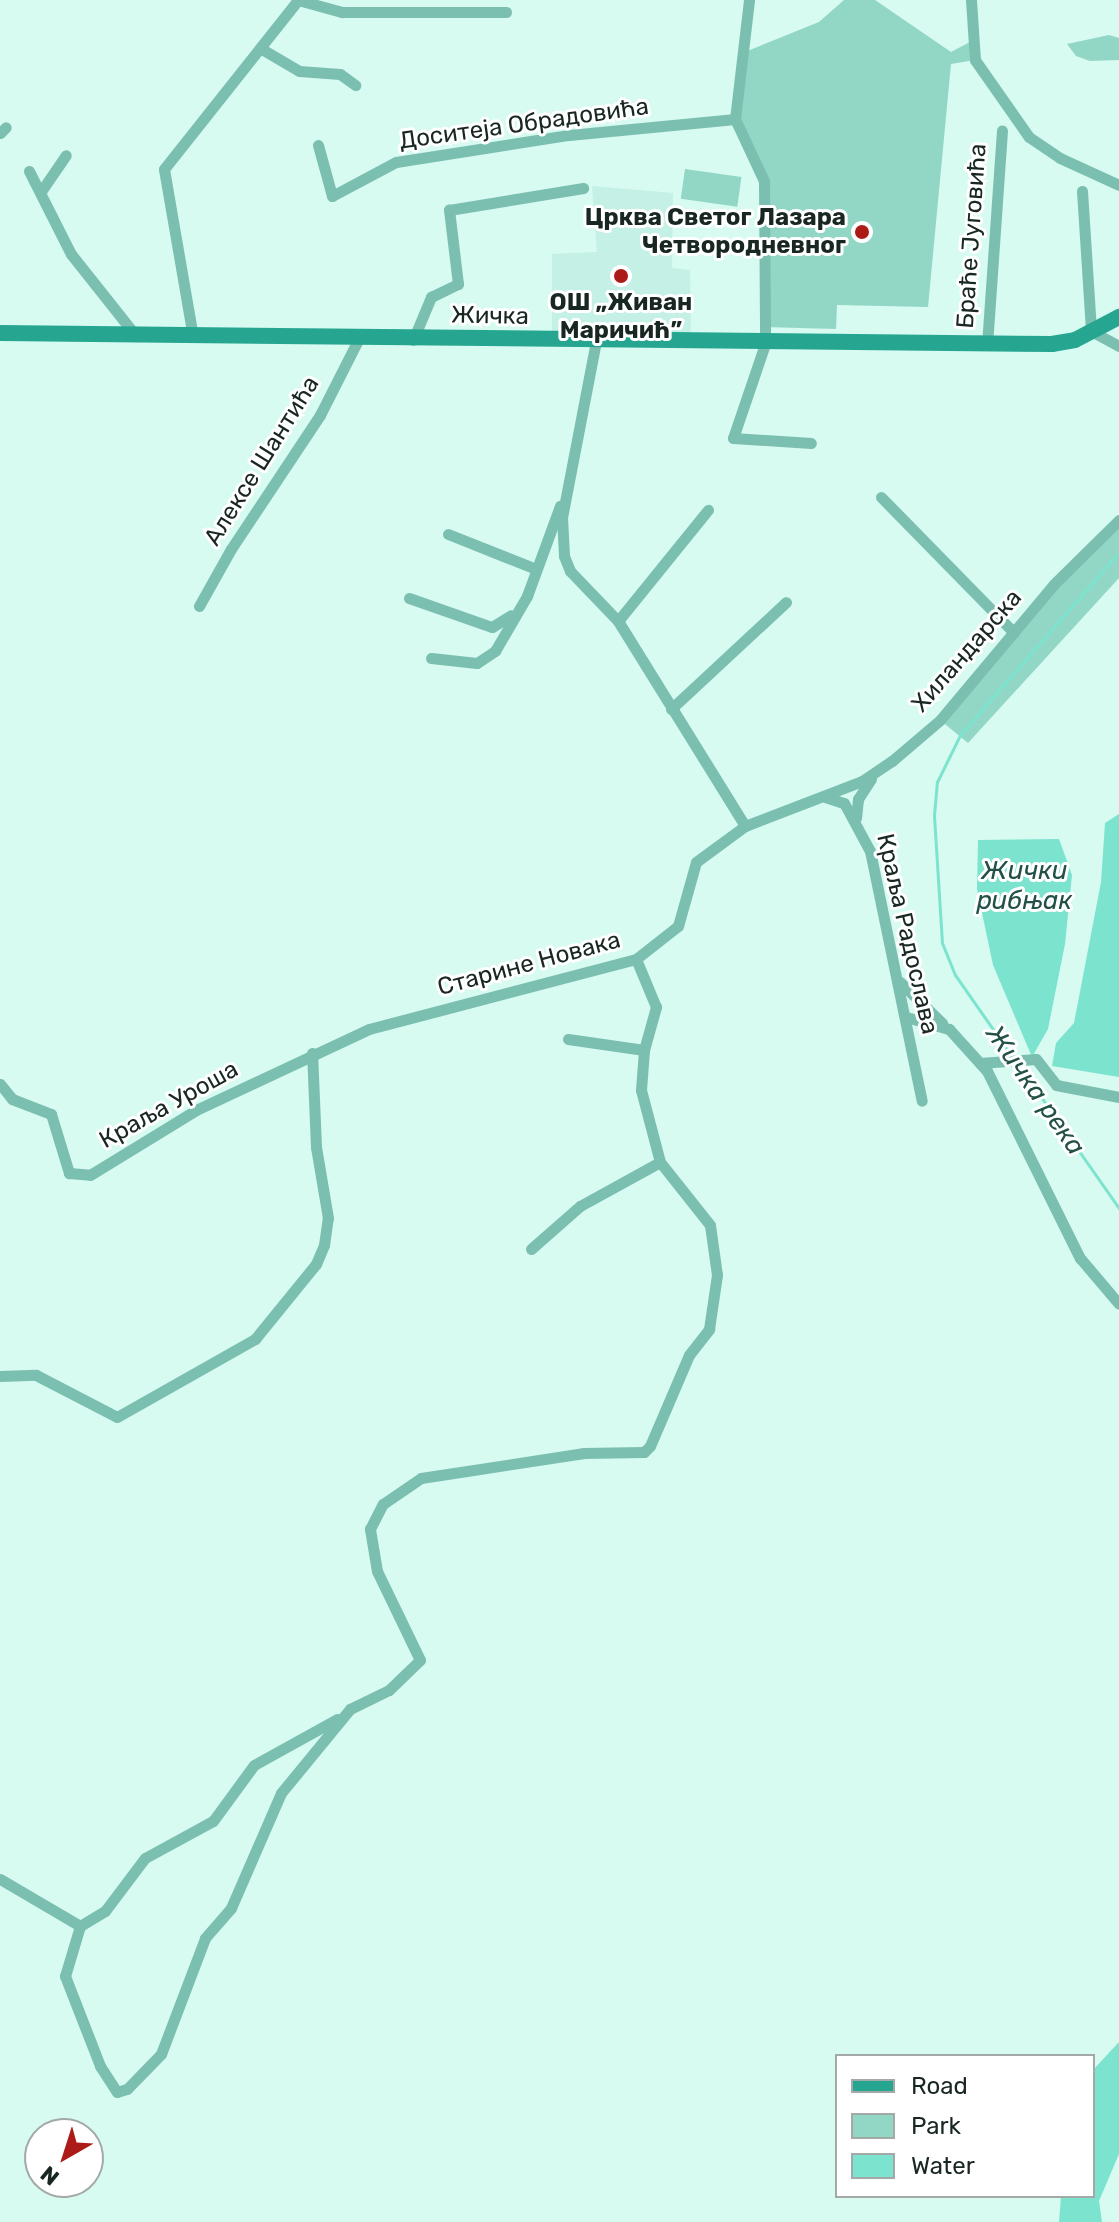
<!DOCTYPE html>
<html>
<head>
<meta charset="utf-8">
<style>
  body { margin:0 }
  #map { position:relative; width:1119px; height:2222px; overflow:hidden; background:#d7faf1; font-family:Rubik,sans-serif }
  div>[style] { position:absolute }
  .built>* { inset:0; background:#c4f0e5 }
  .green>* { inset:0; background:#92d6c6; transform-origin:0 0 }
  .water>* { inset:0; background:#7ce4ce }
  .stream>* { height:3px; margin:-1.5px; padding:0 1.5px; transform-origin:1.5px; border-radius:1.5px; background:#7ce4ce }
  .minor>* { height:11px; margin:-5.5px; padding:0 5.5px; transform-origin:5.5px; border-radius:5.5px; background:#7bbfb0 }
  .secondary>* { height:16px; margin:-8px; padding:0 8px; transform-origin:8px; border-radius:8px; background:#26a690 }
  .dots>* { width:22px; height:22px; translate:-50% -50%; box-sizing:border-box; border:4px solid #fff; border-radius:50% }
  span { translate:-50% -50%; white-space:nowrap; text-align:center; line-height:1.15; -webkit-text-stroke:6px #fff; paint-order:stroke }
  .street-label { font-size:24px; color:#192723 }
  .poi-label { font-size:24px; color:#192723; font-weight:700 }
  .right { translate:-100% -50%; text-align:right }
  .water-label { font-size:26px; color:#235148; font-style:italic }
  .legend { position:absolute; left:835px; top:2054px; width:260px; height:144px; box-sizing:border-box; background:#fff; border:2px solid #a3a9a7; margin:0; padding:10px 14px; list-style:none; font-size:24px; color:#192723 }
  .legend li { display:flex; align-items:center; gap:16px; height:40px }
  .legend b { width:40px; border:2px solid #a3a9a7 }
  .north { position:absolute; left:24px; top:2118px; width:80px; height:80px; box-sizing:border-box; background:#fff; border:2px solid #a3a9a7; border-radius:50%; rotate:219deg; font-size:22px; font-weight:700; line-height:32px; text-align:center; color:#192723 }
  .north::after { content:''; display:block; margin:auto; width:28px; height:36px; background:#ac1b18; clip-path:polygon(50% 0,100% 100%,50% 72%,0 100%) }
</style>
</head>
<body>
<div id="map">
  <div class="built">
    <i style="clip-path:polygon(592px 186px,673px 193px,672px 268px,690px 270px,691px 343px,552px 341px,552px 254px,597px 252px)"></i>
  </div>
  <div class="green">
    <i style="clip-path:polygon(844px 0,875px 0,951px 52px,970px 42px,975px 60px,951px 64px,928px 307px,837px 305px,836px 329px,764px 327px,764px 182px,735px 119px,740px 54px,819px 22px)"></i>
    <i style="clip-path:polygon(1109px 35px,1119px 38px,1119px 60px,1090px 61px,1076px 56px,1067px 44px)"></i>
    <i style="left:685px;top:169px;width:57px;height:30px;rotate:8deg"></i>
    <i style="clip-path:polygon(1119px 520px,1119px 578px,968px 743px,940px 720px,1054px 584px)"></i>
  </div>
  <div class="water">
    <i style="clip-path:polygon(1119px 814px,1119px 1077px,1052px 1066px,1056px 1043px,1074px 1023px,1101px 882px,1105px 823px)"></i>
    <i style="clip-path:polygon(1059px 839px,1072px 875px,1065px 944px,1048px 1029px,1032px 1057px,993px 965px,977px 889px,978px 840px)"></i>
    <i style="clip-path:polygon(1119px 2042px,1119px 2154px,1099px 2201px,1102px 2222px,1059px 2222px,1061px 2196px,1093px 2196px,1093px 2070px)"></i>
  </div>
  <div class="stream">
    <i style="left:1013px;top:1058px;width:101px;rotate:-124.9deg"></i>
    <i style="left:955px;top:975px;width:35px;rotate:-112deg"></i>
    <i style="left:942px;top:943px;width:128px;rotate:-93.6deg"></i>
    <i style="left:934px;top:815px;width:33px;rotate:-85deg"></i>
    <i style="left:937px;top:782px;width:52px;rotate:-63.9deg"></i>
    <i style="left:960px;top:735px;width:242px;rotate:-49deg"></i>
    <i style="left:1018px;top:1064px;width:176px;rotate:55deg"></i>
  </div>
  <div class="minor">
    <i style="left:749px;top:0;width:120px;rotate:96.7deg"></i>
    <i style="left:735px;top:119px;width:68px;rotate:64.9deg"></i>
    <i style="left:764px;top:181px;width:163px;rotate:89.6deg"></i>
    <i style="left:765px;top:344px;width:99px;rotate:108.8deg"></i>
    <i style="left:733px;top:438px;width:78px;rotate:3.7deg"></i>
    <i style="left:971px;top:0;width:60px;rotate:86.2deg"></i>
    <i style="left:975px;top:60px;width:94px;rotate:55deg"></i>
    <i style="left:1029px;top:137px;width:37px;rotate:34deg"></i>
    <i style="left:1060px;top:158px;width:65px;rotate:24.6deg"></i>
    <i style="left:260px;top:48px;width:45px;rotate:30.5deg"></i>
    <i style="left:299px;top:71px;width:41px;rotate:4.2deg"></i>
    <i style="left:340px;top:74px;width:19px;rotate:36deg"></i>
    <i style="left:0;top:133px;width:8px;rotate:-45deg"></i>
    <i style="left:318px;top:145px;width:53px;rotate:74.6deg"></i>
    <i style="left:332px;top:196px;width:72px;rotate:-28deg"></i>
    <i style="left:396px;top:162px;width:175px;rotate:-8.9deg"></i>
    <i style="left:569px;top:135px;width:167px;rotate:-5.5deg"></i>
    <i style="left:29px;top:171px;width:93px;rotate:63.2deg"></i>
    <i style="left:71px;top:254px;width:105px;rotate:51.6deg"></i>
    <i style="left:42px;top:190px;width:42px;rotate:-55.6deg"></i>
    <i style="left:1082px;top:191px;width:140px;rotate:86.3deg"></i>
    <i style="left:1091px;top:331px;width:32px;rotate:28deg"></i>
    <i style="left:193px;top:337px;width:170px;rotate:-99.8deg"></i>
    <i style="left:164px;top:169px;width:216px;rotate:-51.6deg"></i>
    <i style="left:298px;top:0;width:46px;rotate:15.3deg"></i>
    <i style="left:342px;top:12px;width:164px"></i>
    <i style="left:413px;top:340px;width:47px;rotate:-67.3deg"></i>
    <i style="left:431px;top:297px;width:30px;rotate:-26deg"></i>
    <i style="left:458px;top:284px;width:75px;rotate:-96.9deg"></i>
    <i style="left:449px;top:210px;width:136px;rotate:-9.3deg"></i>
    <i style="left:596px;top:341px;width:179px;rotate:100.9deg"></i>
    <i style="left:562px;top:517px;width:39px;rotate:87deg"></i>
    <i style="left:564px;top:556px;width:16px;rotate:68deg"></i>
    <i style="left:570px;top:571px;width:69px;rotate:46.2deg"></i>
    <i style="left:618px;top:621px;width:241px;rotate:58.2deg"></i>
    <i style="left:987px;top:345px;width:215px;rotate:-86deg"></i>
    <i style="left:881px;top:497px;width:190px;rotate:45.6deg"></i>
    <i style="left:448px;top:534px;width:89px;rotate:21.7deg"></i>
    <i style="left:409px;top:598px;width:88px;rotate:19.3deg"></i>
    <i style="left:492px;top:627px;width:22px;rotate:-32deg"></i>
    <i style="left:199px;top:606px;width:65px;rotate:-60.7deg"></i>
    <i style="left:231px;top:549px;width:161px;rotate:-56.4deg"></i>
    <i style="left:320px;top:415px;width:86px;rotate:-63.1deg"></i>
    <i style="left:618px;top:621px;width:143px;rotate:-51deg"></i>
    <i style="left:431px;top:658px;width:46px;rotate:6.2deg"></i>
    <i style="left:477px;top:663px;width:22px;rotate:-34deg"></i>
    <i style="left:495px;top:651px;width:64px;rotate:-59.8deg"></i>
    <i style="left:527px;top:596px;width:96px;rotate:-69.9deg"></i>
    <i style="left:671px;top:709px;width:157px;rotate:-42.9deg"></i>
    <i style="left:825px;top:797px;width:20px;rotate:18deg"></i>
    <i style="left:844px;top:803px;width:55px;rotate:61.6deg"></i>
    <i style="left:870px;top:851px;width:255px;rotate:78.3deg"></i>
    <i style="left:856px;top:818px;width:19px;rotate:-84deg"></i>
    <i style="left:858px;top:799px;width:24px;rotate:-57deg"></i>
    <i style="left:900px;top:982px;width:59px;rotate:44.3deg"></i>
    <i style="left:906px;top:1017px;width:45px;rotate:15.6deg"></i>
    <i style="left:949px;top:1029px;width:57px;rotate:47.9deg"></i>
    <i style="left:987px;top:1071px;width:209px;rotate:63.6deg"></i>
    <i style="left:1080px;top:1258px;width:60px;rotate:49.7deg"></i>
    <i style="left:568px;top:1039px;width:77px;rotate:8.2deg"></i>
    <i style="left:980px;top:1063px;width:56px;rotate:-4.1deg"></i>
    <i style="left:1036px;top:1059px;width:33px;rotate:52deg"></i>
    <i style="left:1056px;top:1085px;width:64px;rotate:10.8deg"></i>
    <i style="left:0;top:1084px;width:19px;rotate:51deg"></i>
    <i style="left:12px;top:1099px;width:42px;rotate:21deg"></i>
    <i style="left:51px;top:1114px;width:62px;rotate:73deg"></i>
    <i style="left:69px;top:1173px;width:21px;rotate:5deg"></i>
    <i style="left:90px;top:1175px;width:124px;rotate:-31.5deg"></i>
    <i style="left:196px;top:1110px;width:191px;rotate:-25.1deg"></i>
    <i style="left:369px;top:1029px;width:276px;rotate:-14.7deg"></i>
    <i style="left:636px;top:959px;width:53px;rotate:-38.2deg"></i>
    <i style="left:678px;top:926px;width:66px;rotate:-74.3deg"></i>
    <i style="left:696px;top:862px;width:61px;rotate:-36.3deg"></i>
    <i style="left:745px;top:826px;width:125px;rotate:-21deg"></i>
    <i style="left:862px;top:781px;width:36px;rotate:-34deg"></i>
    <i style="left:892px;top:761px;width:63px;rotate:-40.5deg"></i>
    <i style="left:940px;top:720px;width:177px;rotate:-50deg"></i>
    <i style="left:1054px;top:584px;width:91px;rotate:-44.6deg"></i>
    <i style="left:531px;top:1249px;width:65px;rotate:-41.3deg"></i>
    <i style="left:580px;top:1206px;width:91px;rotate:-28.8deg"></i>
    <i style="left:0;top:1376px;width:36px;rotate:-2deg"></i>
    <i style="left:36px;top:1375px;width:91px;rotate:27.4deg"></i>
    <i style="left:117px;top:1417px;width:159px;rotate:-29.5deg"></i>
    <i style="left:255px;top:1339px;width:97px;rotate:-50.9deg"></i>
    <i style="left:316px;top:1264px;width:21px;rotate:-67deg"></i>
    <i style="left:324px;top:1245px;width:27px;rotate:-82deg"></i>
    <i style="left:328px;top:1218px;width:72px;rotate:-99.6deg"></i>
    <i style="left:316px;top:1147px;width:94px;rotate:-92.4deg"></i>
    <i style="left:0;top:1879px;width:93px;rotate:30.4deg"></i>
    <i style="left:80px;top:1926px;width:52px;rotate:106.7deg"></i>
    <i style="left:65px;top:1976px;width:97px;rotate:68.7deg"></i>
    <i style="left:100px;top:2066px;width:31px;rotate:57deg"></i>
    <i style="left:117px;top:2092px;width:10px;rotate:-17deg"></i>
    <i style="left:127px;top:2089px;width:49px;rotate:-45.8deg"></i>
    <i style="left:161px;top:2054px;width:124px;rotate:-69.2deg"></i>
    <i style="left:205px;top:1938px;width:40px;rotate:-49deg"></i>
    <i style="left:231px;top:1908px;width:125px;rotate:-66.5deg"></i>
    <i style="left:281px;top:1793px;width:109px;rotate:-50.6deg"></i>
    <i style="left:350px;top:1709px;width:43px;rotate:-26deg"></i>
    <i style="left:389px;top:1690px;width:43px;rotate:-44.1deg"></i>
    <i style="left:420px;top:1660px;width:99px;rotate:-115.8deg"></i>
    <i style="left:377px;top:1571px;width:43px;rotate:-99.5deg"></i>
    <i style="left:370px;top:1529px;width:28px;rotate:-63deg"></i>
    <i style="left:383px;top:1504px;width:46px;rotate:-34.4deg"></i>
    <i style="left:421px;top:1478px;width:165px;rotate:-8.7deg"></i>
    <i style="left:584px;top:1453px;width:60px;rotate:-1deg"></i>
    <i style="left:644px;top:1452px;width:8px;rotate:-45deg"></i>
    <i style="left:650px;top:1446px;width:99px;rotate:-66.8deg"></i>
    <i style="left:689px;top:1355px;width:33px;rotate:-52deg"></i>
    <i style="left:709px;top:1329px;width:55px;rotate:-81.6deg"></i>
    <i style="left:717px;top:1275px;width:50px;rotate:-98deg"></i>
    <i style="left:710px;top:1225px;width:80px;rotate:-128.4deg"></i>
    <i style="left:660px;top:1162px;width:74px;rotate:-104.8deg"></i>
    <i style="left:641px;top:1090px;width:40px;rotate:-85.7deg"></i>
    <i style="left:644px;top:1050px;width:45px;rotate:-74.4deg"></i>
    <i style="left:656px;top:1007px;width:52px;rotate:-112.6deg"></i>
    <i style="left:80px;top:1926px;width:29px;rotate:-31deg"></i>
    <i style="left:105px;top:1911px;width:66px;rotate:-53deg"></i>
    <i style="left:145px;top:1858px;width:77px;rotate:-28.6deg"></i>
    <i style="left:213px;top:1821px;width:69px;rotate:-53.8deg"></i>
    <i style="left:254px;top:1765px;width:95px;rotate:-29deg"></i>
  </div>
  <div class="secondary">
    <i style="left:0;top:333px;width:1052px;rotate:0.6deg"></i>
    <i style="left:1052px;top:344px;width:23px;rotate:-10deg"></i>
    <i style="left:1075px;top:340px;width:50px;rotate:-27.6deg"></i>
  </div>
  <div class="dots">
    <i style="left:862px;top:232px;background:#ac1b18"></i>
    <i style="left:621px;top:276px;background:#ac1b18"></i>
  </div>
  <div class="street-label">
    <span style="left:524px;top:124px;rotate:-8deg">Доситеја Обрадовића</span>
    <span style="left:972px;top:236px;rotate:-86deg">Браће Југовића</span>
    <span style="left:490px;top:316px;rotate:1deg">Жичка</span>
    <span style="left:262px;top:461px;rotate:-58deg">Алексе Шантића</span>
    <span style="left:967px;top:651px;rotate:-49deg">Хиландарска</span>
    <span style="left:907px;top:934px;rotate:77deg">Краља Радослава</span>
    <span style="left:529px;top:964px;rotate:-15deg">Старине Новака</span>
    <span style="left:169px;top:1105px;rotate:-29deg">Краља Уроша</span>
  </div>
  <div class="poi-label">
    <span class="right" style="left:846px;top:232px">Црква Светог Лазара<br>Четвородневног</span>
    <span style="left:621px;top:317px">ОШ „Живан<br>Маричић”</span>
  </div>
  <div class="water-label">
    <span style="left:1024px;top:886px">Жички<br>рибњак</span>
    <span style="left:1035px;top:1090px;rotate:55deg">Жичка река</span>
  </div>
  <ul class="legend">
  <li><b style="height:10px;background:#26a690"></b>Road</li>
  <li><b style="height:22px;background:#92d6c6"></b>Park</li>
  <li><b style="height:22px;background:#7ce4ce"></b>Water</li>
  </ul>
  <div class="north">N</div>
</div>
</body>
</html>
